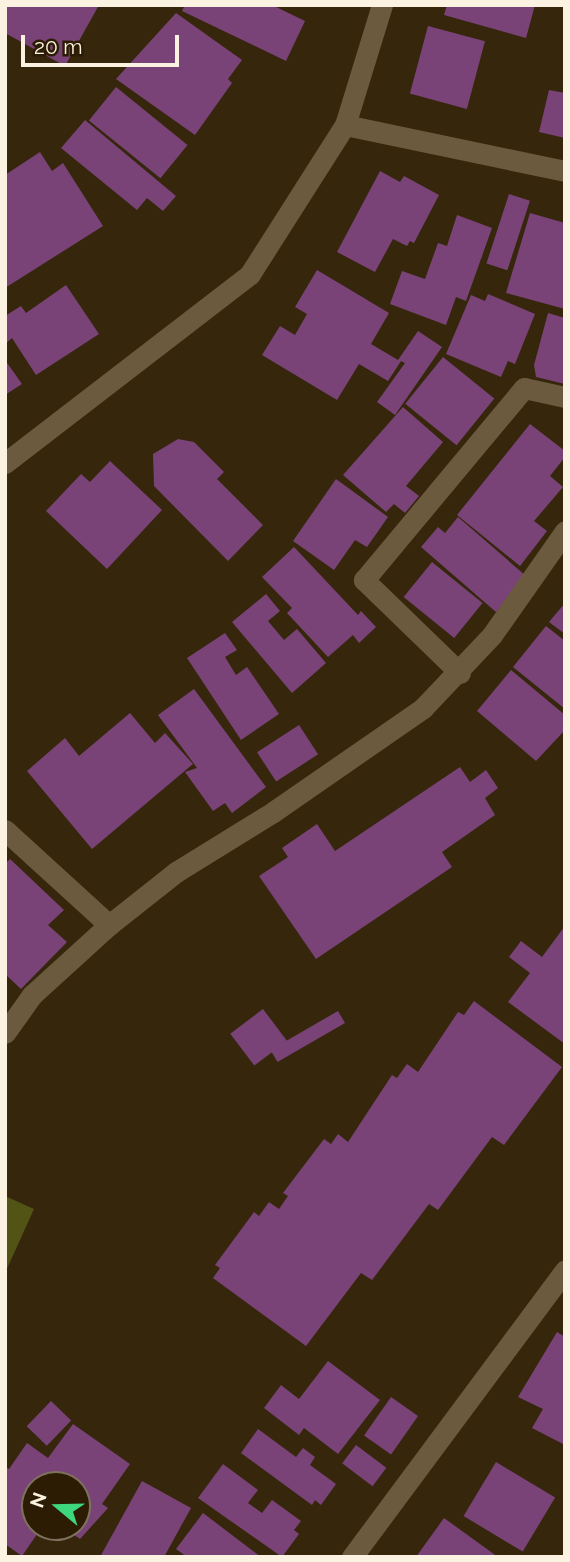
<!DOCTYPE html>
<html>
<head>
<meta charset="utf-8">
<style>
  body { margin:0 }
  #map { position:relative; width:570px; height:1562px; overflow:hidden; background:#36260c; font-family:Raleway,sans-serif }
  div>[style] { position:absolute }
  .green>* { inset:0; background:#525415 }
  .building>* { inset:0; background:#794378; transform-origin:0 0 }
  .minor>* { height:21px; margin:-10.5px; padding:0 10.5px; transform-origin:10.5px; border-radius:10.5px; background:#6c5a3f }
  span { translate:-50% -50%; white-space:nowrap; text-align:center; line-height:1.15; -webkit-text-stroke:7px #2b1c03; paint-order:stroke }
  .frame { position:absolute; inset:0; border:7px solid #fcf2e2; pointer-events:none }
  .north { position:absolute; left:21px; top:1471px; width:70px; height:70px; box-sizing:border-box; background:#2b1c03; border:2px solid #7f725c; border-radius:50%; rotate:289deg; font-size:19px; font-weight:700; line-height:28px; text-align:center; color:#fcf2e2 }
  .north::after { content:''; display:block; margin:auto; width:24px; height:32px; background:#3fd77d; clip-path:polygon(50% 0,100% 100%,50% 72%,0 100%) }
  .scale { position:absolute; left:21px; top:35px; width:158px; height:32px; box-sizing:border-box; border:4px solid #fcf2e2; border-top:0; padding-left:9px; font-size:21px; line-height:24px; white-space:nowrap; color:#fcf2e2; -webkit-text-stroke:5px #2b1c03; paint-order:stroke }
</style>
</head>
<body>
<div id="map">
  <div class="green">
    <i style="clip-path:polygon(5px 1196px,34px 1209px,5px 1273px)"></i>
  </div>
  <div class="building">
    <i style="clip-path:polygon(5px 5px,99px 5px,65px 66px,5px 33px)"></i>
    <i style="clip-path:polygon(185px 5px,272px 5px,305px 21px,286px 61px,182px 11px)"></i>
    <i style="clip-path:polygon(447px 5px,535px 5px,526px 38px,444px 15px)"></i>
    <i style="clip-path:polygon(176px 13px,242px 60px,228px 79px,232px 83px,195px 135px,116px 79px)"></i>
    <i style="left:428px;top:26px;width:59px;height:70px;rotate:15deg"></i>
    <i style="left:116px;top:87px;width:92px;height:43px;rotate:39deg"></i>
    <i style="clip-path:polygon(549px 90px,565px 93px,565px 138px,539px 132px)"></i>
    <i style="clip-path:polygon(85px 120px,176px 196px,163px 211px,147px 198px,137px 210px,61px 148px)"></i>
    <i style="clip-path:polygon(40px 152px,52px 171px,63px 163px,103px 226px,5px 288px,5px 175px)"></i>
    <i style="clip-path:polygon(380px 171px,400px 182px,404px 176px,439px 195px,414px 243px,410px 241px,407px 246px,393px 239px,375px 272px,337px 252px)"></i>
    <i style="left:509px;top:194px;width:22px;height:73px;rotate:18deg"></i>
    <i style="clip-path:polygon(530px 213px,565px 223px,565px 309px,506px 293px)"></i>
    <i style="clip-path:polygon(457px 215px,492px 228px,466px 301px,456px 297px,446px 325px,390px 304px,402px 271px,425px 279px,438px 243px,447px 246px)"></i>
    <i style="clip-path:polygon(317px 270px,389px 313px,371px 344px,398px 360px,418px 331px,442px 347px,395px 415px,377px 402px,405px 363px,401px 361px,388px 381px,359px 364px,337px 400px,262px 355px,280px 326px,295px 335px,307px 314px,295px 307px)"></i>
    <i style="clip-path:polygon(66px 285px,99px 334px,36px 375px,12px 338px,5px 344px,5px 316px,21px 306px,26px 313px)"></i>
    <i style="clip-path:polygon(488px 294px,535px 314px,515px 364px,508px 361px,501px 377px,446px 354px,471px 295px,485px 301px)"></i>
    <i style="clip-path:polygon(548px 313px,565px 318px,565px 384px,536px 377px,534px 365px)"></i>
    <i style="left:443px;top:357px;width:66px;height:60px;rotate:39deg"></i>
    <i style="clip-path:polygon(5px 360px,22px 384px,5px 395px)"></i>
    <i style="clip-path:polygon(403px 407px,443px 442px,406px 486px,419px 496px,405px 513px,394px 504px,386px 512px,343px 475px)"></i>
    <i style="clip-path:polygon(530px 424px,565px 451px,565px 457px,550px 476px,563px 487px,534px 521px,547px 531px,520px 566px,457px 515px)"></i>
    <i style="clip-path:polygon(178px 439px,194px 442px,224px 472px,217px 479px,263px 525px,228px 561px,154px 486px,153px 454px)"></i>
    <i style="clip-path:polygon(110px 461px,162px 510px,107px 569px,46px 511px,81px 474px,90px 482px)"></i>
    <i style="clip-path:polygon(336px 479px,388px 517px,367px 547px,355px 540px,334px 570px,293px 541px)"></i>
    <i style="clip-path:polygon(458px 517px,526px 576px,496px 612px,421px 547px,438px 527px,445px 533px)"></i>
    <i style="clip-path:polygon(294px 547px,358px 615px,361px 611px,376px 627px,359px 643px,353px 635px,328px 657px,287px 613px,292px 608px,262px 577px)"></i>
    <i style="left:432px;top:562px;width:65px;height:45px;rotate:39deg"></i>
    <i style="clip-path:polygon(266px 594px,280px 611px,268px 621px,284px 640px,297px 629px,326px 663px,292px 693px,232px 622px)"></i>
    <i style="clip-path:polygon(565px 603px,565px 634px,549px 622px)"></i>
    <i style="clip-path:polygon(546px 626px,565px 641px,565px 709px,513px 667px)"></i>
    <i style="clip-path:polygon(225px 633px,237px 650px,225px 657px,236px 675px,247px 667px,279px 714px,241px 740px,187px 658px)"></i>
    <i style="clip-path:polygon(511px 670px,565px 715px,565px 730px,536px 761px,477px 711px)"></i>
    <i style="clip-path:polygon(194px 689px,266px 787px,232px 813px,225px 803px,213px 811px,185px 772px,197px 768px,158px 715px)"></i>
    <i style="clip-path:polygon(130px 713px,155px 743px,165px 733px,193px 764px,92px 849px,27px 771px,65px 738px,79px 756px)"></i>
    <i style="left:299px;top:725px;width:35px;height:50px;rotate:57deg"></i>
    <i style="clip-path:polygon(460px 767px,470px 782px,486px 770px,498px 788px,485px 798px,495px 815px,442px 852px,452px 867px,316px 959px,259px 876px,288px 857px,282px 848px,317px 824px,335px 851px)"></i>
    <i style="clip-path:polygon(10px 859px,64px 910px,48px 925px,67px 942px,21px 989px,5px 974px,5px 864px)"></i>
    <i style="clip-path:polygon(565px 926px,565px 1044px,508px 1002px,530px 973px,509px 957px,521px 941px,542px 957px)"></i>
    <i style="clip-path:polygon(474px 1001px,562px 1067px,504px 1145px,492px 1137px,438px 1210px,429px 1204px,372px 1280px,361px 1273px,306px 1346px,213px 1278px,220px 1268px,215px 1265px,254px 1212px,259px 1216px,269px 1202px,279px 1209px,288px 1196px,283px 1193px,324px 1139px,331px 1144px,338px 1134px,348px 1142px,392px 1075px,397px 1078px,407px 1064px,418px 1072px,458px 1012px,464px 1015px)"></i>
    <i style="left:263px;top:1009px;width:40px;height:41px;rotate:53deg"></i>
    <i style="left:338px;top:1011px;width:14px;height:78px;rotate:60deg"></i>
    <i style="clip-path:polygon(557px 1332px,565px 1337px,565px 1445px,532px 1428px,543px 1409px,518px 1397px)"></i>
    <i style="clip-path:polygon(328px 1361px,380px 1400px,338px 1454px,304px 1428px,299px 1435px,264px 1408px,281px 1385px,299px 1399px)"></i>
    <i style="left:391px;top:1397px;width:33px;height:47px;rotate:35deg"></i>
    <i style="left:51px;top:1401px;width:28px;height:35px;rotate:44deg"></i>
    <i style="clip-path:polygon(73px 1424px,130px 1464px,102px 1504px,108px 1508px,80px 1539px,63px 1527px,77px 1527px,77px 1485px,35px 1485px,35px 1527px,42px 1527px,22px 1556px,5px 1544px,5px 1467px,9px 1469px,27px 1443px,48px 1458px)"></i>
    <i style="clip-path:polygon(258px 1429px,296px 1457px,303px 1448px,315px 1457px,310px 1465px,336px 1484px,321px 1505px,315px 1500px,312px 1505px,241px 1453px)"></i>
    <i style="left:356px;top:1445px;width:38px;height:23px;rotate:37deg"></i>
    <i style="left:496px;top:1462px;width:69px;height:63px;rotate:31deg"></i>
    <i style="clip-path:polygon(223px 1464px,258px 1490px,248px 1503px,262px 1513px,272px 1500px,301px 1521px,294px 1530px,299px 1534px,282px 1557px,198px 1498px)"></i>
    <i style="clip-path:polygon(142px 1481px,191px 1508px,164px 1557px,100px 1557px)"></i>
    <i style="clip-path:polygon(203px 1513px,261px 1557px,187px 1557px,176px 1549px)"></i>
    <i style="clip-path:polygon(444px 1518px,498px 1557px,416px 1557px)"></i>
  </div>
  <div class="minor">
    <i style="left:345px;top:125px;width:225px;rotate:11.8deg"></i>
    <i style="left:5px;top:463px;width:309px;rotate:-37.6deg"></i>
    <i style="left:250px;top:274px;width:177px;rotate:-57.5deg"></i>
    <i style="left:345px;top:125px;width:126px;rotate:-72.9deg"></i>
    <i style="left:460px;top:673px;width:134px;rotate:-135.9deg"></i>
    <i style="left:364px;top:580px;width:250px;rotate:-50.2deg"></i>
    <i style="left:524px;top:388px;width:42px;rotate:12.4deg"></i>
    <i style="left:5px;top:830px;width:141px;rotate:42.4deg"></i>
    <i style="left:5px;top:1033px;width:47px;rotate:-54.6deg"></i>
    <i style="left:32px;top:995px;width:104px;rotate:-42.3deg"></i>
    <i style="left:109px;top:925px;width:85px;rotate:-38.3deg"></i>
    <i style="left:176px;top:872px;width:114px;rotate:-31.7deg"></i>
    <i style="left:273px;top:812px;width:183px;rotate:-34.7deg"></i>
    <i style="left:423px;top:708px;width:100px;rotate:-46.6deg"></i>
    <i style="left:492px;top:635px;width:127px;rotate:-54.9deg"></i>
    <i style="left:352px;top:1557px;width:357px;rotate:-53.4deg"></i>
  </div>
  <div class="frame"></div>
  <div class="north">N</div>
  <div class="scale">20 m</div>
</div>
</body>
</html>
